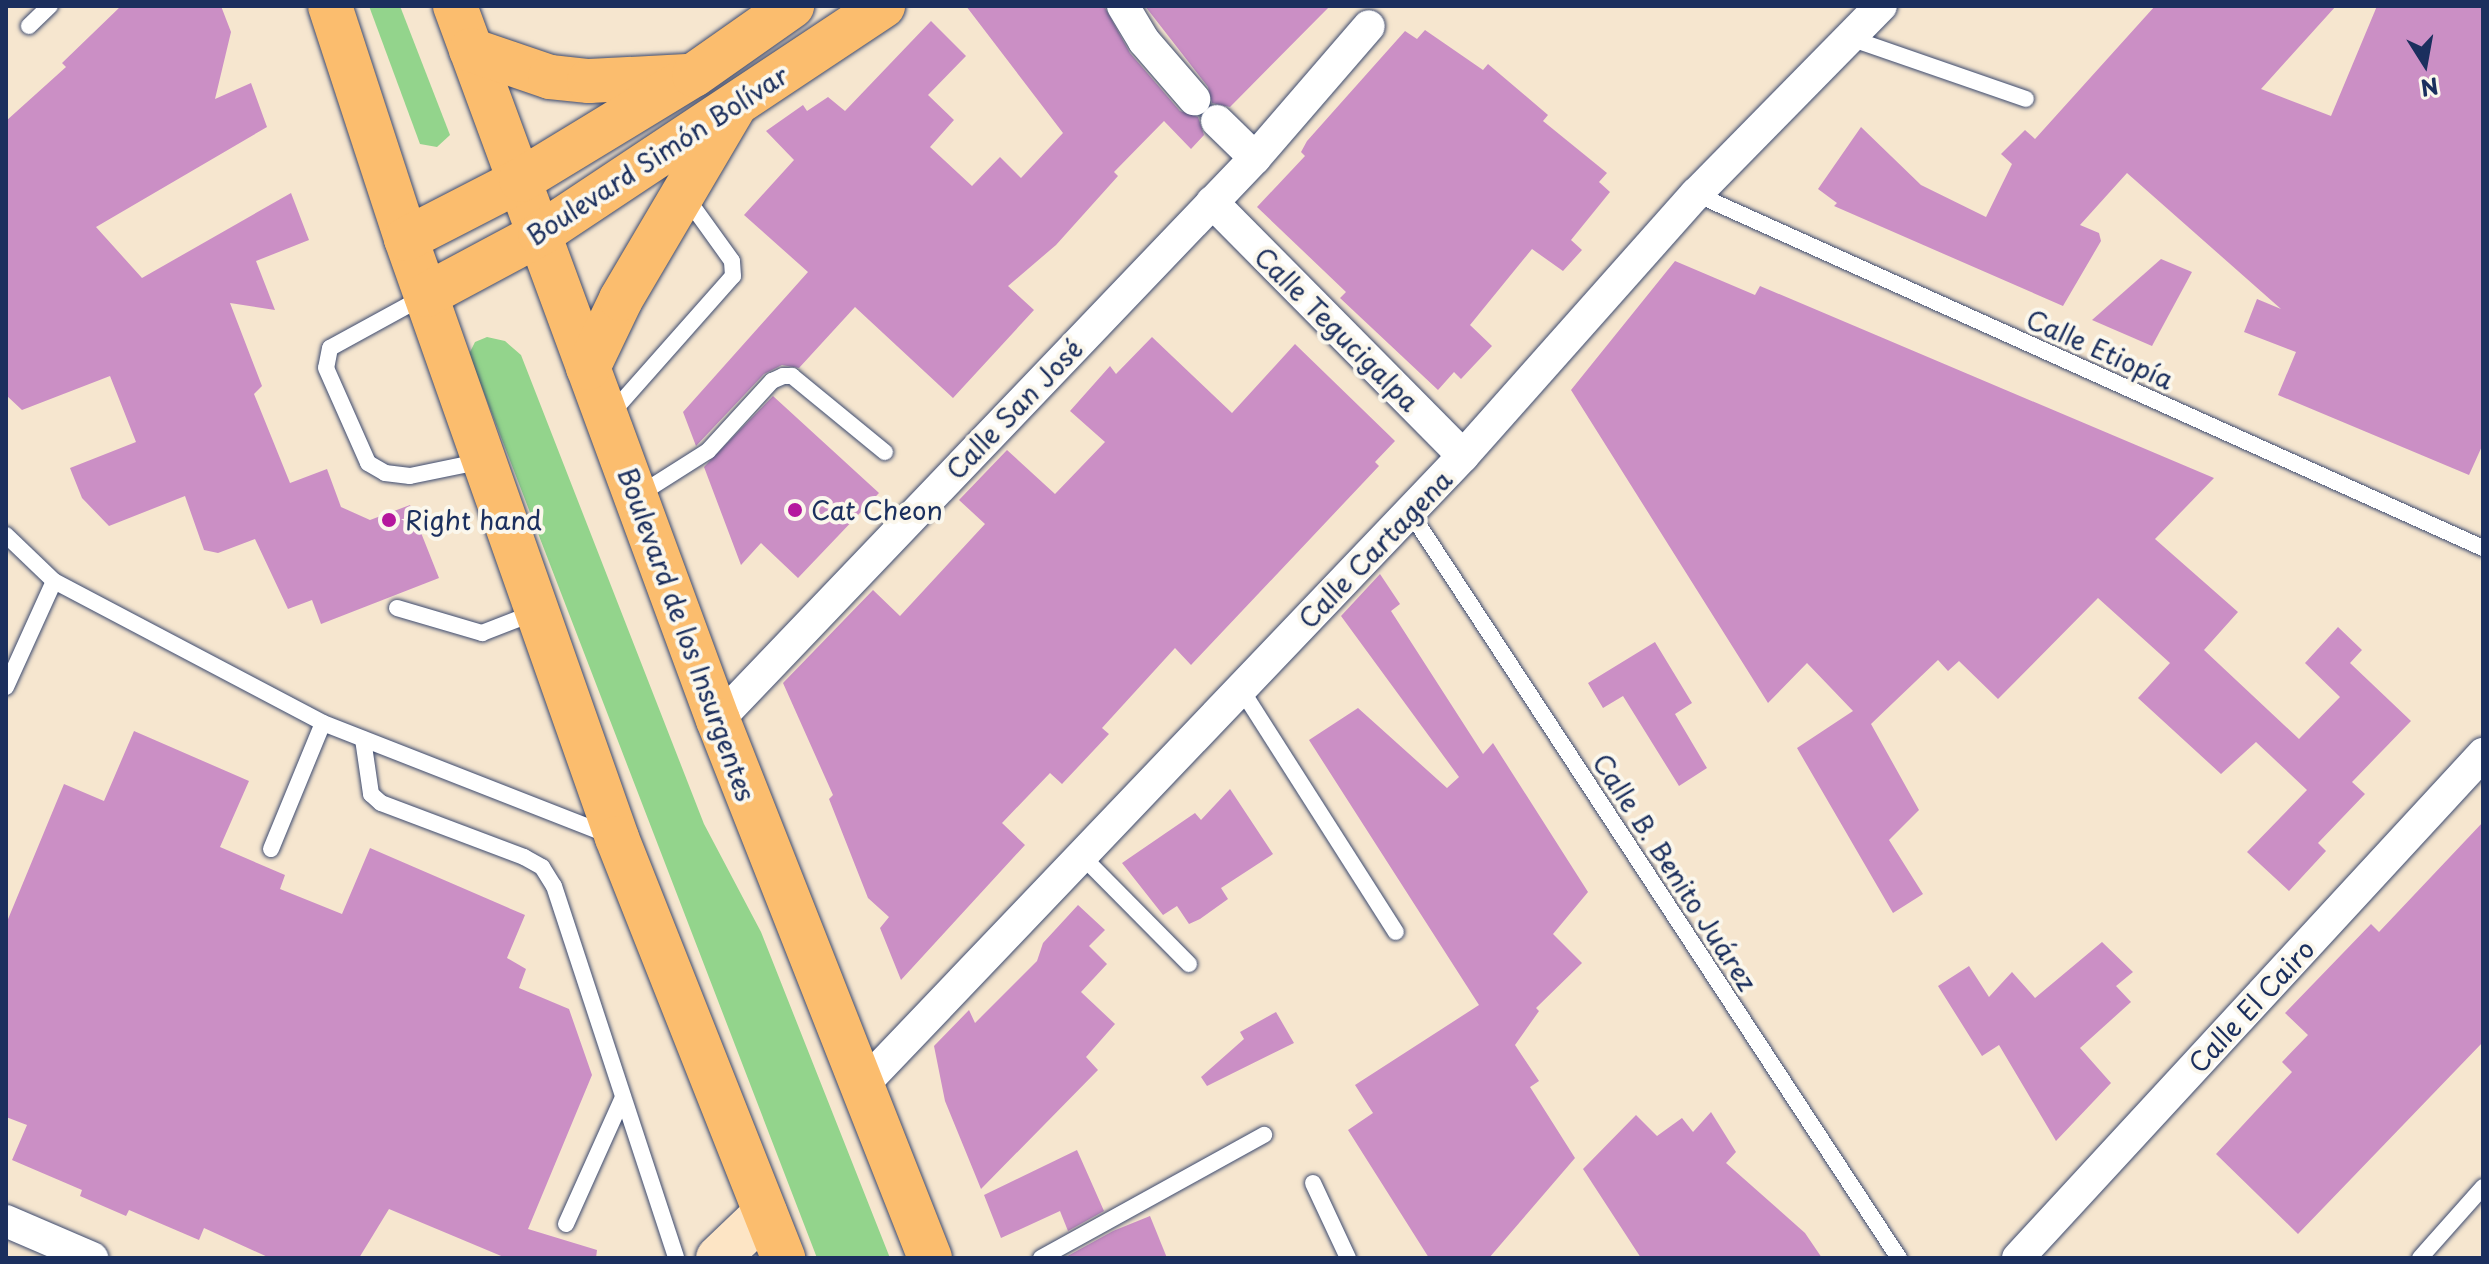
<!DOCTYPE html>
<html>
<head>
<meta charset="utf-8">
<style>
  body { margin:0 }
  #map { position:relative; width:2489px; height:1264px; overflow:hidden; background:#f6e6cf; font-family:"Playpen Sans",sans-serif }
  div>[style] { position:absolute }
  .green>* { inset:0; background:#93d48c }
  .building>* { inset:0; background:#cb8fc5 }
  .roads { filter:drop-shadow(0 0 2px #3c4a6f) drop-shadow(0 0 2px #3c4a6f) }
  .lane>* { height:16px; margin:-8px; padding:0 8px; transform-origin:8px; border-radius:8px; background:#fff }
  .street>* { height:32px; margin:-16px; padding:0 16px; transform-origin:16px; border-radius:16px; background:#fff }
  .secondary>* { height:44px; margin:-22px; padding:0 22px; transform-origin:22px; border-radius:22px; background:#fde5c5 }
  .primary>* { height:44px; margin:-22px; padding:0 22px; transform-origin:22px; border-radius:22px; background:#fbbd6e }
  .dots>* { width:22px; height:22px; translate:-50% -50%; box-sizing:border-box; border:4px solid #fbf7ec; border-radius:50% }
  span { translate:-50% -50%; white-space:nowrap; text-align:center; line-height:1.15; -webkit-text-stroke:8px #fbf7ec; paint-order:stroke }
  .street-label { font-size:26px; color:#1b2f5e }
  .poi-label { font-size:26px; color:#1b2f5e }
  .left { translate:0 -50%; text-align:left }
  .frame { position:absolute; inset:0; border:8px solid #1b2f5e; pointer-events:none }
  .north { position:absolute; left:2385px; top:24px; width:80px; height:80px; -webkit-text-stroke:6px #fbf7ec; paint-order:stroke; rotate:169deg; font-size:22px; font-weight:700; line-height:32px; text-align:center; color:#1b2f5e }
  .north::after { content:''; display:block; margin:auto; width:28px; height:36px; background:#1b2f5e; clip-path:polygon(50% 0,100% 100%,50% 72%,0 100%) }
</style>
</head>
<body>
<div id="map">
  <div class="green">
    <i style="clip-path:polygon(369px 6px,400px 6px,450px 135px,437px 147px,420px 144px)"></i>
    <i style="clip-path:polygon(487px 337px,505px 341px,521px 355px,704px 824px,761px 932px,890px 1258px,817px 1258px,469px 354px,475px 342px)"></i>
  </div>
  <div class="building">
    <i style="clip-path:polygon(121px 6px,221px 6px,231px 32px,215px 99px,251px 83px,267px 127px,96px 227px,142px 278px,291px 193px,309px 240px,256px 261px,275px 310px,230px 303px,262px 386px,254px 394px,290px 483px,327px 469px,341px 507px,370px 520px,410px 505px,439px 578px,321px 624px,312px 600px,288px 609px,255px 539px,218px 553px,204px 550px,185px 496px,109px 526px,82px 498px,70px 468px,136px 442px,110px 376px,22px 410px,6px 395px,6px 121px,66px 67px,62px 63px)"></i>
    <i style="clip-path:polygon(966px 6px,1104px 6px,1130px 53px,1180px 111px,1198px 117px,1204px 135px,1191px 149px,1164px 121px,1114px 172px,1118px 176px,1056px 245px,1008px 286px,1034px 310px,953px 398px,855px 307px,799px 368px,782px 365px,764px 374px,696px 446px,683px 412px,808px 272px,744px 215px,794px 160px,766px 131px,803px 105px,807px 111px,828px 97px,845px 111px,931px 21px,966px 56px,928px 95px,954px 120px,930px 147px,972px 186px,1000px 157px,1021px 178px,1063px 133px)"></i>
    <i style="clip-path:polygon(1145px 6px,1330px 6px,1230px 107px,1212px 103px,1208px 87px)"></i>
    <i style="clip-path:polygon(2155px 6px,2336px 6px,2261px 89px,2331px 116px,2377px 6px,2483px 6px,2483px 444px,2469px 475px,2278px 395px,2296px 352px,2244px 332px,2257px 299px,2281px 309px,2127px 173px,2080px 225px,2099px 233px,2101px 241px,2063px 306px,1834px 206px,1837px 203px,1818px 189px,1861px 127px,1921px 185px,1986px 217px,2012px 164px,2001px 154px,2025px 130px,2035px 139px)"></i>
    <i style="clip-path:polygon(1425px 30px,1483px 70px,1488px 64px,1548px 115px,1543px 121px,1607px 173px,1599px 182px,1610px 192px,1571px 240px,1582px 250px,1563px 271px,1532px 249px,1470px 325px,1492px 346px,1461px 379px,1454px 372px,1438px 390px,1340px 298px,1346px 292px,1257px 207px,1305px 156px,1301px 152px,1307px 141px,1405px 31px,1417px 39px)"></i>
    <i style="clip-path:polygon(2161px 259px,2192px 272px,2152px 346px,2092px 320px)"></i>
    <i style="clip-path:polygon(1675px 261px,1755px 295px,1760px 286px,2214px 478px,2155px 539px,2238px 612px,2204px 650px,2299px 739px,2340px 697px,2305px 663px,2338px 627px,2362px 650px,2350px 663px,2411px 721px,2352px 782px,2365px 794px,2318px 843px,2326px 851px,2289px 891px,2247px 852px,2307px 790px,2256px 742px,2221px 774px,2138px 698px,2170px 663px,2098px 598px,1998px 699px,1959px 661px,1948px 671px,1938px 660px,1871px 724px,1919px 810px,1889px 840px,1923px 894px,1893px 913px,1797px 748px,1853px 711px,1807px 663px,1768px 703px,1571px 390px)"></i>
    <i style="clip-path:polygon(1152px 337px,1232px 413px,1295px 344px,1395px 441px,1375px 462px,1379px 466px,1191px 665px,1175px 648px,1102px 728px,1109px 734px,1062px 784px,1050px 773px,1002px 823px,1025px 845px,901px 980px,880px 928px,889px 917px,868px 898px,829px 799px,833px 795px,783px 683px,873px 590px,900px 616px,985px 524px,959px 500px,1007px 450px,1055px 494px,1105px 442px,1070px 411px,1110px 366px,1116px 374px)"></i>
    <i style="clip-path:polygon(773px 396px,879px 493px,798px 578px,761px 543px,741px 565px,704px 467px)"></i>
    <i style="clip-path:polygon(1380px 574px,1400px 604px,1391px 611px,1483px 754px,1493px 743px,1588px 892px,1553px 934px,1582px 963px,1536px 1008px,1539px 1011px,1515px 1045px,1539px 1081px,1530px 1087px,1575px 1158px,1489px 1258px,1429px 1258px,1348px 1130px,1373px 1113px,1355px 1085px,1479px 1005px,1309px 740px,1358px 708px,1447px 788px,1459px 777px,1341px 616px)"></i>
    <i style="clip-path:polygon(1655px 642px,1692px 703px,1675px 714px,1707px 768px,1679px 786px,1623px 696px,1603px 708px,1588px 683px)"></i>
    <i style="clip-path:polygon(134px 731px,249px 781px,220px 847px,285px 875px,280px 889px,342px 914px,370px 848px,525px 915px,507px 958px,526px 969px,519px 988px,569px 1009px,592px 1075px,528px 1229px,597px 1250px,596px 1258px,506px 1258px,389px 1209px,359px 1258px,270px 1258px,204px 1228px,199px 1240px,129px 1210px,126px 1216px,80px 1196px,82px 1190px,12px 1160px,27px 1125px,6px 1117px,6px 924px,64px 784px,104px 801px)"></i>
    <i style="clip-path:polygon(1230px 789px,1273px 854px,1221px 888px,1228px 899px,1200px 919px,1189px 924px,1177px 906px,1163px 915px,1122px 863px,1195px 813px,1201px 820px)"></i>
    <i style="clip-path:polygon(2483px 822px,2483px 1042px,2298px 1234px,2216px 1154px,2292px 1072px,2282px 1062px,2308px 1035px,2285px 1013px,2371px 924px,2379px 932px)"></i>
    <i style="clip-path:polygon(1078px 905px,1105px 930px,1089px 946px,1107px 964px,1081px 992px,1115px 1024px,1086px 1057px,1098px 1070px,981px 1189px,945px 1101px,934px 1046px,969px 1010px,975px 1023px,1037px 961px,1043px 943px)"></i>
    <i style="clip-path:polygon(2102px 942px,2133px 972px,2116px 986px,2131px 1002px,2080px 1048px,2111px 1083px,2056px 1141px,1999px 1045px,1982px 1056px,1938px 986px,1969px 966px,1989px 997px,2012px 972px,2035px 998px)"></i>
    <i style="clip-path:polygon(1276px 1012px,1294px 1043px,1207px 1086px,1201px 1077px,1244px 1039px,1240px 1032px)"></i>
    <i style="clip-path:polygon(1711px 1112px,1736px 1152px,1726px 1163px,1805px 1233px,1822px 1258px,1641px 1258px,1583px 1169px,1636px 1115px,1657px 1136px,1682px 1118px,1693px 1132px)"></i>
    <i style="clip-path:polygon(1077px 1150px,1104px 1211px,1068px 1231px,1060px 1211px,1001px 1238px,984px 1195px)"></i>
    <i style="clip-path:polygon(1150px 1216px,1167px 1258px,1064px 1258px,1113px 1231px)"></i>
  </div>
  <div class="roads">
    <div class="lane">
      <i style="left:29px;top:26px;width:29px;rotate:-44deg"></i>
      <i style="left:1850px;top:38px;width:186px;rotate:19.1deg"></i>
      <i style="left:1696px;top:194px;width:863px;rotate:24.22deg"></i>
      <i style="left:425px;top:296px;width:108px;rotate:151.3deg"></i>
      <i style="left:330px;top:348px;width:20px;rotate:101deg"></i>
      <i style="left:326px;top:368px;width:104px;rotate:66.1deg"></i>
      <i style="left:368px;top:463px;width:20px;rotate:30deg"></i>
      <i style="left:385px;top:473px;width:25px;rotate:7deg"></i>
      <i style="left:410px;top:476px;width:75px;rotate:-11.6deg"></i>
      <i style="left:609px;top:416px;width:187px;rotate:-48.5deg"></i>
      <i style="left:733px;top:276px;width:15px;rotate:-94deg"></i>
      <i style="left:732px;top:261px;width:79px;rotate:-125.7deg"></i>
      <i style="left:637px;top:496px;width:84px;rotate:-32.4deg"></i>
      <i style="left:708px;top:451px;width:95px;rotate:-47.6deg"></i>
      <i style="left:772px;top:381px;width:12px;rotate:-24deg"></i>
      <i style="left:783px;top:376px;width:9px"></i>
      <i style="left:792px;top:376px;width:120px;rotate:39.3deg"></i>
      <i style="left:1410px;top:512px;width:892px;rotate:56.76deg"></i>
      <i style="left:6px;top:535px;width:66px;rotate:43.8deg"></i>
      <i style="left:54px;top:581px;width:304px;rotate:27.8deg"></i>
      <i style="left:323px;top:723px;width:307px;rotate:21.4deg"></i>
      <i style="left:397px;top:608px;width:89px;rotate:16.4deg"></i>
      <i style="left:482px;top:633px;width:58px;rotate:-21.3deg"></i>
      <i style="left:6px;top:687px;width:116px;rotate:-65.6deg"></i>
      <i style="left:1241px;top:689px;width:288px;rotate:57.5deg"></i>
      <i style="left:363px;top:739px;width:56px;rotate:81.7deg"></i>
      <i style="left:371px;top:794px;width:13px;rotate:42deg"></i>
      <i style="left:381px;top:803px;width:153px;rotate:20.7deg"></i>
      <i style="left:524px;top:857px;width:21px;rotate:29deg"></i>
      <i style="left:542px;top:867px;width:22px;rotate:58deg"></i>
      <i style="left:554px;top:886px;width:391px;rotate:71.8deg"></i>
      <i style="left:271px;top:849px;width:136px;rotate:-67.6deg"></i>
      <i style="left:1082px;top:856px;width:152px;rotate:45.3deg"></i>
      <i style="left:1313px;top:1183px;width:83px;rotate:65deg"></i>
      <i style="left:566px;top:1224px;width:139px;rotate:-65.8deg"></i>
      <i style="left:1041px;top:1258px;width:255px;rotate:-28.9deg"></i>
      <i style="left:2420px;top:1258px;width:95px;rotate:-48.4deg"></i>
    </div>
    <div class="street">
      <i style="left:1123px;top:6px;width:41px;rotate:59deg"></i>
      <i style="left:1144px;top:41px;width:77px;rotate:49.2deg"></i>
      <i style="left:1217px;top:121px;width:53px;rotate:44.2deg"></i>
      <i style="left:1212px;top:202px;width:357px;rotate:45.3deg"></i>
      <i style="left:718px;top:720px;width:777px;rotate:-46.3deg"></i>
      <i style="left:1255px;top:158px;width:174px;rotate:-49.2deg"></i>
      <i style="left:862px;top:1086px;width:871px;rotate:-46.35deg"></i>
      <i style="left:1463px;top:456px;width:351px;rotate:-48.4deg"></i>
      <i style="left:1696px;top:194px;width:264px;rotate:-45.5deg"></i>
      <i style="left:6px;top:1221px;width:94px;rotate:23.3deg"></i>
      <i style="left:2018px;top:1258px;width:686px;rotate:-47.3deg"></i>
    </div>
    <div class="secondary">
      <i style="left:718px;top:1258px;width:65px;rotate:-43.8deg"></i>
    </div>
    <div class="primary">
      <i style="left:330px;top:6px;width:245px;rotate:71.9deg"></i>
      <i style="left:406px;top:239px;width:635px;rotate:70.59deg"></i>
      <i style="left:617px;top:838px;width:452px;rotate:68.4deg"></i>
      <i style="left:455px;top:6px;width:761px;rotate:69.78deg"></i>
      <i style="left:718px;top:720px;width:578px;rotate:68.49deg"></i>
      <i style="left:471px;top:50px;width:83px;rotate:18.9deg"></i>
      <i style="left:550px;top:77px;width:39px;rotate:6deg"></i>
      <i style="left:589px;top:81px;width:98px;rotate:-2.9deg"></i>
      <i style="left:406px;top:239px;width:129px;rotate:-27.2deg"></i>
      <i style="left:521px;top:180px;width:202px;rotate:-31.3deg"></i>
      <i style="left:694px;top:75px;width:120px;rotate:-35.1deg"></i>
      <i style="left:426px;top:295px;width:129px;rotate:-28.2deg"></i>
      <i style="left:540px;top:234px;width:412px;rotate:-33.6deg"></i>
      <i style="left:588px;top:368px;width:76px;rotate:-64.4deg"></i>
      <i style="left:621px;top:299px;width:221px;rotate:-59.5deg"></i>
    </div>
  </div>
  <div class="dots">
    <i style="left:795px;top:510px;background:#b5179e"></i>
    <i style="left:389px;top:520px;background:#b5179e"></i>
  </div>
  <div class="street-label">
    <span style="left:657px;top:155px;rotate:-33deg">Boulevard Simón Bolívar</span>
    <span style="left:1337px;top:329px;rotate:45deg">Calle Tegucigalpa</span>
    <span style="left:2100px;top:349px;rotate:24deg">Calle Etiopía</span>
    <span style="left:1014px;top:409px;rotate:-46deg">Calle San José</span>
    <span style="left:1375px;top:549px;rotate:-46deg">Calle Cartagena</span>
    <span style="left:687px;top:634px;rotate:70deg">Boulevard de los Insurgentes</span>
    <span style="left:1675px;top:872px;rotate:57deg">Calle B. Benito Juárez</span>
    <span style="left:2251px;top:1006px;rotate:-47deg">Calle El Cairo</span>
  </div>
  <div class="poi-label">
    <span class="left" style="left:811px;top:510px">Cat Cheon</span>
    <span class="left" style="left:405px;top:520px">Right hand</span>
  </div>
  <div class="frame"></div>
  <div class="north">N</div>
</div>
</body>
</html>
